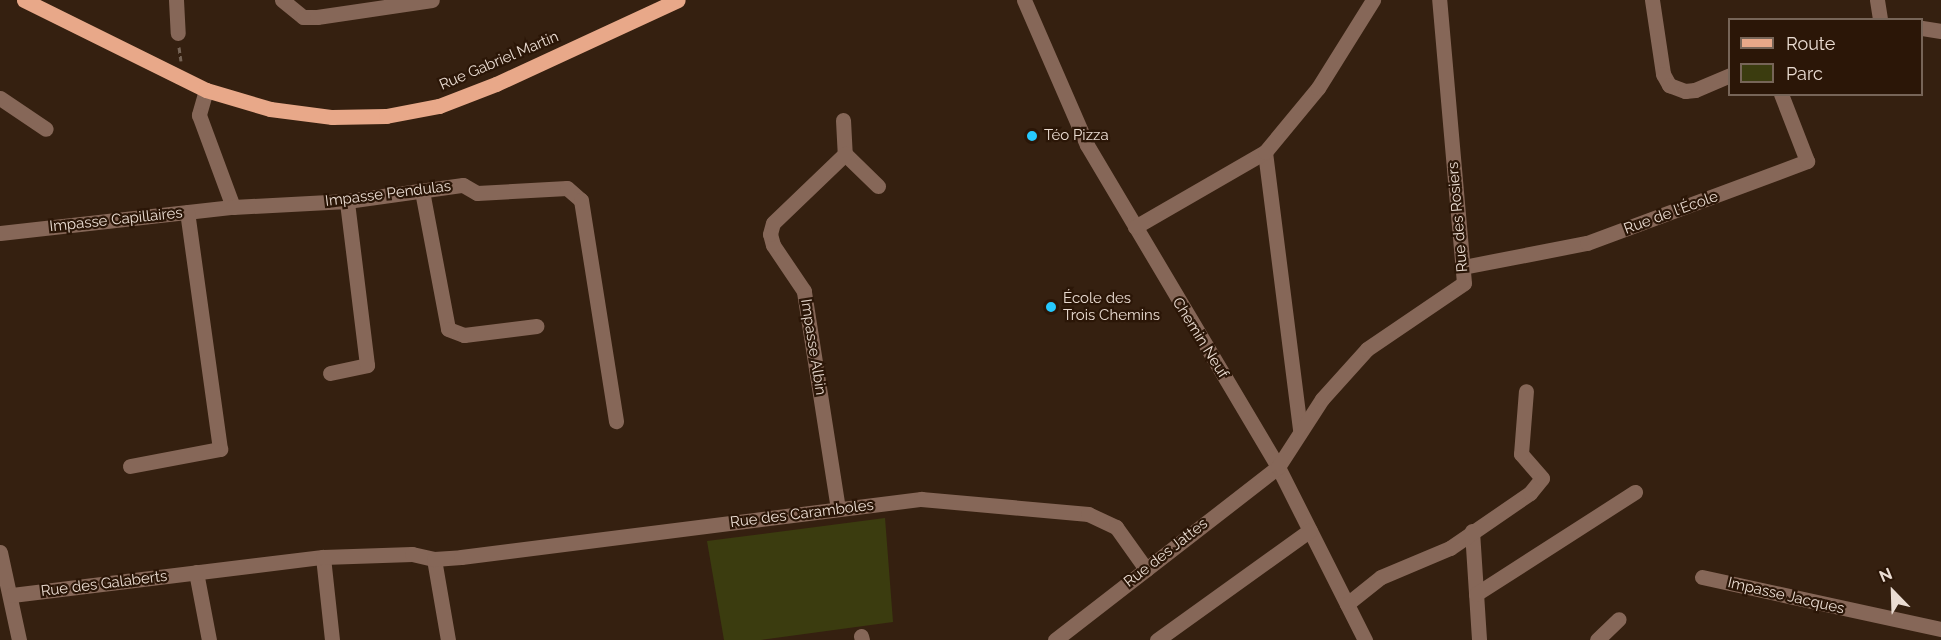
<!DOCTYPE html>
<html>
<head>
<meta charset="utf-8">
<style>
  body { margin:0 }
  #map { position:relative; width:1941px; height:640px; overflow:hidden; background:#352010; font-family:Raleway,sans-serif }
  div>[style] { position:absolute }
  .green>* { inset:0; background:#3b3c0f }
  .path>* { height:3px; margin-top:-1.5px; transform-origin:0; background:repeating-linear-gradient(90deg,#756355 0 6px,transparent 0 9px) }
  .minor>* { height:15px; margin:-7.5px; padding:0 7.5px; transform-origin:7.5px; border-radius:7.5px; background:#866758 }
  .major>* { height:15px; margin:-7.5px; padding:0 7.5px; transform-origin:7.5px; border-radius:7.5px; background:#e8a889 }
  .dots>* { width:16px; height:16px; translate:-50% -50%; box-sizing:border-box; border:3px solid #2b1607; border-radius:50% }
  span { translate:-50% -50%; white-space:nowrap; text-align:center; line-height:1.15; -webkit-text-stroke:4.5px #2b1607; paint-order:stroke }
  .street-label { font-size:15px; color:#eadcd2 }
  .poi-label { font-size:15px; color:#eadcd2 }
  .left { translate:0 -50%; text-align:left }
  .legend { position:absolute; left:1728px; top:18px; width:195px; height:78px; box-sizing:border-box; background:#2b1607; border:2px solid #776558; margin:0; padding:8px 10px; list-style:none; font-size:18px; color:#eadcd2 }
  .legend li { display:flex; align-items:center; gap:12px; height:30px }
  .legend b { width:30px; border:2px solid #776558 }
  .north { position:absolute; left:1863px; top:562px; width:60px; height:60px; -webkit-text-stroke:4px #2b1607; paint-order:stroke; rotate:337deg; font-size:16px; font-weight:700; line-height:24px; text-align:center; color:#eadcd2 }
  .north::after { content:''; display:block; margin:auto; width:21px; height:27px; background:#eadcd2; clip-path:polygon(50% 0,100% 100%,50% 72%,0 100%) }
</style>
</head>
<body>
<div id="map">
  <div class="green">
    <i style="clip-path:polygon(885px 518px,893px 622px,761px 640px,724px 640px,707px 541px)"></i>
  </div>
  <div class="path">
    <i style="left:179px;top:47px;width:14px;rotate:82deg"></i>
  </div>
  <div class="minor">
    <i style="left:176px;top:0;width:33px;rotate:87deg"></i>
    <i style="left:282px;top:0;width:27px;rotate:39deg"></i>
    <i style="left:303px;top:17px;width:14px"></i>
    <i style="left:317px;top:17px;width:116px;rotate:-8.4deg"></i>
    <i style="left:1024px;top:0;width:158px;rotate:66.5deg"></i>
    <i style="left:1087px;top:145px;width:374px;rotate:59.3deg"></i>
    <i style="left:1278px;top:467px;width:194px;rotate:63.3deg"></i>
    <i style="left:1652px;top:0;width:75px;rotate:81.5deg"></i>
    <i style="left:1663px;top:74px;width:13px;rotate:61deg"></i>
    <i style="left:1669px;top:85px;width:17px;rotate:21deg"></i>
    <i style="left:1685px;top:91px;width:10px;rotate:-6deg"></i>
    <i style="left:1695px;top:90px;width:38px;rotate:-23deg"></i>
    <i style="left:1877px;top:0;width:20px;rotate:81deg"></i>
    <i style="left:1922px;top:28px;width:19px;rotate:9deg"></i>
    <i style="left:206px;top:90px;width:26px;rotate:106deg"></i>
    <i style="left:199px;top:115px;width:98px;rotate:69.7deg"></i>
    <i style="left:0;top:98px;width:55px;rotate:34deg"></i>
    <i style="left:843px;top:120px;width:34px;rotate:87deg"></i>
    <i style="left:845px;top:154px;width:46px;rotate:44.1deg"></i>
    <i style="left:1265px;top:152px;width:281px;rotate:82.8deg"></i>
    <i style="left:422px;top:191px;width:140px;rotate:79.3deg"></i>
    <i style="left:448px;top:329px;width:17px;rotate:21deg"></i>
    <i style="left:464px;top:335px;width:73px;rotate:-7.1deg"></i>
    <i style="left:1135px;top:227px;width:150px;rotate:-30deg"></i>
    <i style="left:1265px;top:152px;width:83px;rotate:-50.4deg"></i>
    <i style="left:1318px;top:88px;width:104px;rotate:-58deg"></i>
    <i style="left:0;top:233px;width:234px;rotate:-6.4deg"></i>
    <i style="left:233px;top:207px;width:114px;rotate:-3deg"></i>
    <i style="left:347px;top:201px;width:117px;rotate:-7.9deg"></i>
    <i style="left:463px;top:185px;width:16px;rotate:30deg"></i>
    <i style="left:477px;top:193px;width:90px;rotate:-3.2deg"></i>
    <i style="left:567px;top:188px;width:18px;rotate:41deg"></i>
    <i style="left:581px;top:200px;width:224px;rotate:81deg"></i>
    <i style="left:1463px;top:267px;width:126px;rotate:-11deg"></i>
    <i style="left:1587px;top:243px;width:235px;rotate:-20.4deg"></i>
    <i style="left:1807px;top:161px;width:72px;rotate:-111.2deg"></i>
    <i style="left:330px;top:373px;width:38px;rotate:-12deg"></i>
    <i style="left:367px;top:365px;width:165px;rotate:-97deg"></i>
    <i style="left:130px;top:466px;width:92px;rotate:-10.7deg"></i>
    <i style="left:220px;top:449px;width:239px;rotate:-97.9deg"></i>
    <i style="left:838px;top:509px;width:221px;rotate:-98.9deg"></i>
    <i style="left:804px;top:291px;width:55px;rotate:-124deg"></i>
    <i style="left:773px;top:245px;width:11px;rotate:-105deg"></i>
    <i style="left:770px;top:234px;width:11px;rotate:-75deg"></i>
    <i style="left:773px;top:223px;width:100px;rotate:-43.8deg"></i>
    <i style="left:1472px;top:531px;width:109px;rotate:86.3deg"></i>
    <i style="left:0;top:552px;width:90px;rotate:77.8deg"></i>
    <i style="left:323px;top:557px;width:83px;rotate:83.8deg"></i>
    <i style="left:434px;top:559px;width:82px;rotate:80.2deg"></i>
    <i style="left:196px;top:572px;width:69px;rotate:79.2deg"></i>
    <i style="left:1702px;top:577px;width:245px;rotate:12.3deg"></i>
    <i style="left:1476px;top:594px;width:189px;rotate:-32.7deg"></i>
    <i style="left:12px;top:595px;width:313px;rotate:-7deg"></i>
    <i style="left:323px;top:557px;width:89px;rotate:-1.9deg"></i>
    <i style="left:412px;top:554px;width:23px;rotate:13deg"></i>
    <i style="left:434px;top:559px;width:27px;rotate:-4deg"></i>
    <i style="left:461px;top:557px;width:464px;rotate:-7.2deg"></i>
    <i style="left:921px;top:499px;width:168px;rotate:5.1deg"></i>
    <i style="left:1088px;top:514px;width:31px;rotate:25deg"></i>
    <i style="left:1116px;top:527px;width:52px;rotate:54.5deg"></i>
    <i style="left:1347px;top:604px;width:43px;rotate:-38.5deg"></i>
    <i style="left:1381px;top:577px;width:75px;rotate:-22.8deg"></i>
    <i style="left:1450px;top:548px;width:97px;rotate:-34.5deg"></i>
    <i style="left:1530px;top:493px;width:19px;rotate:-51deg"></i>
    <i style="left:1542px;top:478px;width:32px;rotate:-131deg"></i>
    <i style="left:1521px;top:454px;width:63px;rotate:-85.5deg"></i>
    <i style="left:861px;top:636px;width:4px;rotate:76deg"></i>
    <i style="left:1055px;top:640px;width:282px;rotate:-37.8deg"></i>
    <i style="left:1278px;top:467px;width:81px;rotate:-57.1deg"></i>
    <i style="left:1322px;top:399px;width:67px;rotate:-48deg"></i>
    <i style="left:1367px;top:349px;width:117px;rotate:-34.2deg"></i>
    <i style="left:1464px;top:283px;width:284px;rotate:-95deg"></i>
    <i style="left:1157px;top:640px;width:188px;rotate:-35.7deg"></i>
    <i style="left:1597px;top:640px;width:30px;rotate:-44deg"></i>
  </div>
  <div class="major">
    <i style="left:24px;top:0;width:203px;rotate:26.3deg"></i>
    <i style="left:206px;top:90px;width:67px;rotate:16.5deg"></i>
    <i style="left:270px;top:109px;width:63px;rotate:7.4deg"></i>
    <i style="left:332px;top:117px;width:54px;rotate:-1.1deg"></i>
    <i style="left:386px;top:116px;width:54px;rotate:-10.7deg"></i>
    <i style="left:439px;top:106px;width:61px;rotate:-21.1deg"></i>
    <i style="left:496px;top:84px;width:200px;rotate:-24.8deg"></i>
  </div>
  <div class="dots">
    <i style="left:1032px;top:136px;background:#26c9fe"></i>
    <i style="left:1051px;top:307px;background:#26c9fe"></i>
  </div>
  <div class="street-label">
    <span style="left:499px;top:61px;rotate:-23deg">Rue Gabriel Martin</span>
    <span style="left:388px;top:194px;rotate:-7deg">Impasse Pendulas</span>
    <span style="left:1671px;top:213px;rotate:-20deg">Rue de l'École</span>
    <span style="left:1458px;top:217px;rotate:-95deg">Rue des Rosiers</span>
    <span style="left:116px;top:220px;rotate:-6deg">Impasse Capillaires</span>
    <span style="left:1200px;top:338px;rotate:58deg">Chemin Neuf</span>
    <span style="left:813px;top:347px;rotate:81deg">Impasse Albin</span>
    <span style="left:802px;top:514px;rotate:-7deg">Rue des Caramboles</span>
    <span style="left:1166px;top:553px;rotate:-38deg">Rue des Jattes</span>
    <span style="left:104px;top:584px;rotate:-7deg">Rue des Galaberts</span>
    <span style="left:1786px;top:596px;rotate:13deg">Impasse Jacques</span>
  </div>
  <div class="poi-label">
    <span class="left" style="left:1044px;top:136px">Téo Pizza</span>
    <span class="left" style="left:1063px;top:307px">École des<br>Trois Chemins</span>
  </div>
  <ul class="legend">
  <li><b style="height:8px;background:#e8a889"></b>Route</li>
  <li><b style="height:16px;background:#3b3c0f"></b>Parc</li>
  </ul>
  <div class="north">N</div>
</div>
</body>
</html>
